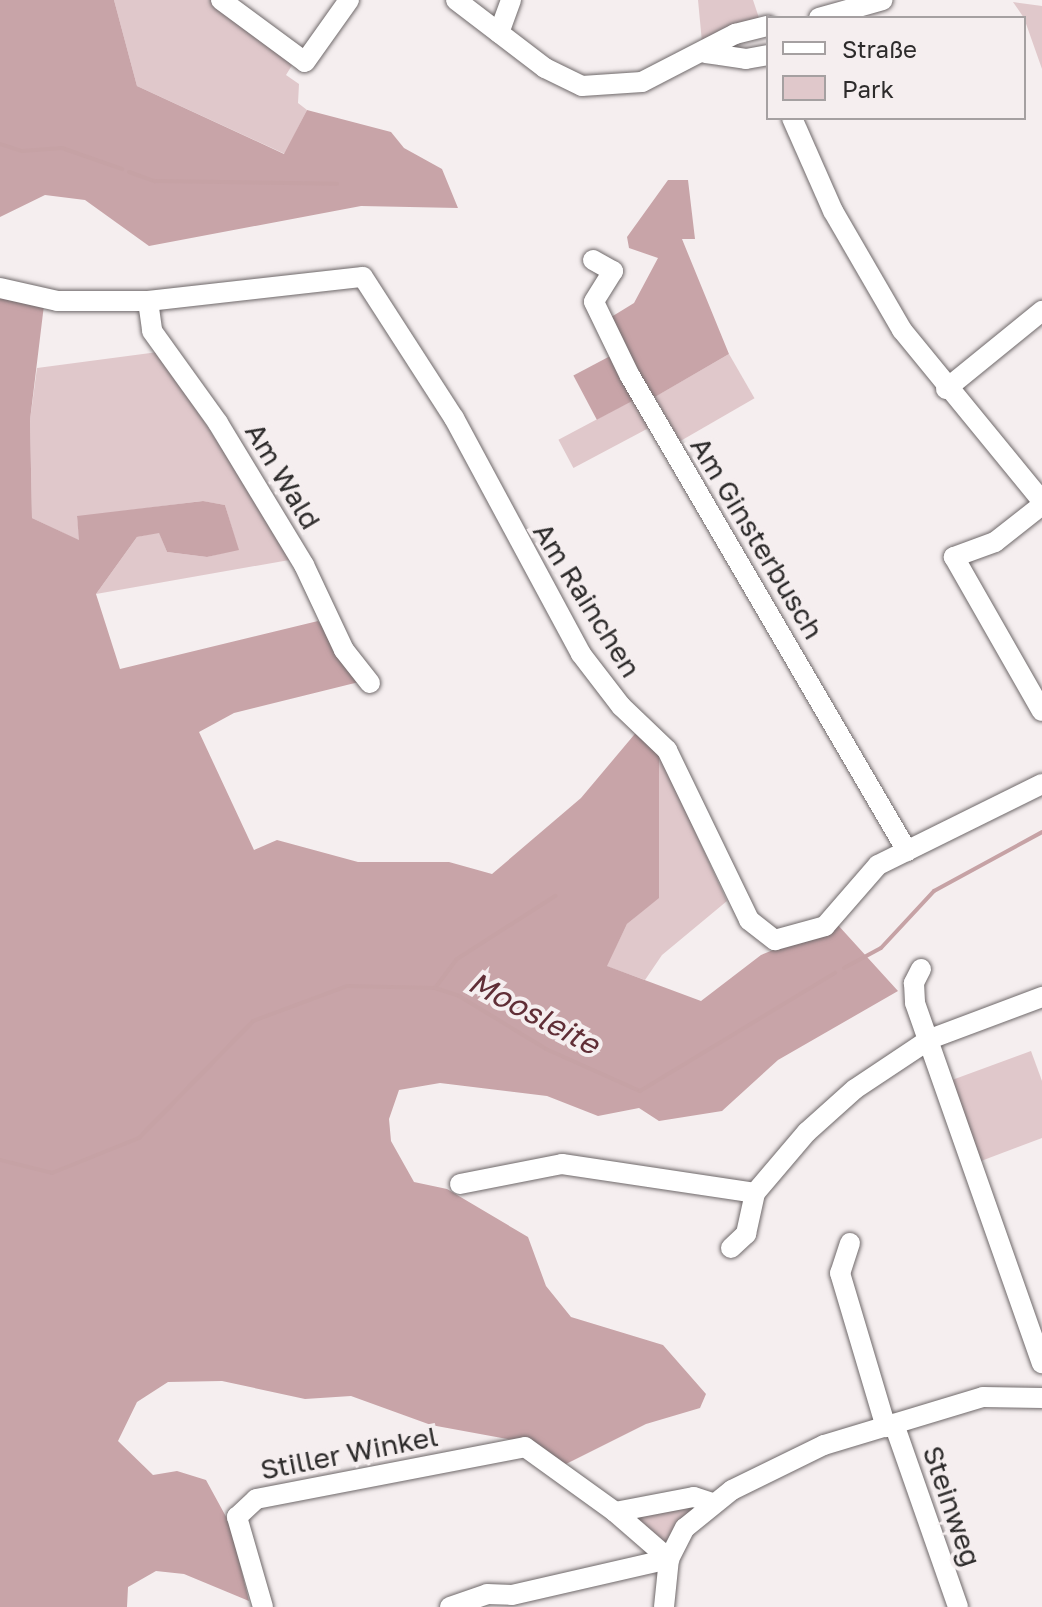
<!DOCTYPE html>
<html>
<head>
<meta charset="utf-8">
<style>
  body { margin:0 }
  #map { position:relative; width:1042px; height:1607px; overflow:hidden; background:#f5eeef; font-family:"Golos Text",sans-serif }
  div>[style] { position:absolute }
  .green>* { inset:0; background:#e0c8cb; transform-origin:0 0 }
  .forest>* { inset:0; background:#c8a4a8; transform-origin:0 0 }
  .stream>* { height:4px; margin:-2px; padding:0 2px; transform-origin:2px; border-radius:2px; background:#c6a2a5 }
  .roads { filter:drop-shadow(0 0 2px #6f696a) drop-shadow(0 0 2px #6f696a) }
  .minor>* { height:20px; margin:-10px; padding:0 10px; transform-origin:10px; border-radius:10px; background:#fff }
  span { translate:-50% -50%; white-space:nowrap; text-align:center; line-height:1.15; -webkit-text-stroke:8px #f5eeef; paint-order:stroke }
  .street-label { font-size:28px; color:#2d2b2b }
  .water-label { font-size:30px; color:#602e36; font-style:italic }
  .legend { position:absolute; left:766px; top:16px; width:260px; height:104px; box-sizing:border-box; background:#f5eeef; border:2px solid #a5a0a1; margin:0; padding:10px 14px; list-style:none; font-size:24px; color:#2d2b2b }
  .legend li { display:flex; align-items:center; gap:16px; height:40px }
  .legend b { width:40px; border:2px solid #a5a0a1 }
</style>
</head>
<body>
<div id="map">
  <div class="green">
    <i style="clip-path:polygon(114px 0,211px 0,294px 62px,286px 75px,299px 84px,298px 103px,307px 110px,285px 154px,137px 86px)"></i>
    <i style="clip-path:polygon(698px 0,753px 0,759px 18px,702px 42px)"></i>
    <i style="clip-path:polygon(1013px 2px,1042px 6px,1042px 69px,1024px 18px)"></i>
    <i style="clip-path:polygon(158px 352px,295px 559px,96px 594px,137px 537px,159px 532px,167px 552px,207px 557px,238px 549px,225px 505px,202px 501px,77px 517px,80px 541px,32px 518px,30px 420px,37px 368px)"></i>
    <i style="left:729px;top:354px;width:51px;height:86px;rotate:60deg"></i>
    <i style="left:637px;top:398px;width:32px;height:89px;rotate:62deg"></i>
    <i style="clip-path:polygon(659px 753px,727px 901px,662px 955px,645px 980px,606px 966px,627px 924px,659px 897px)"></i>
    <i style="clip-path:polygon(1031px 1051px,1042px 1081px,1042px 1138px,981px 1161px,952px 1080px)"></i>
    <i style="clip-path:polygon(698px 1503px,671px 1540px,659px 1543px,630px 1514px)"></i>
  </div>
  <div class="forest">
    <i style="clip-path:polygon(0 0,114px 0,137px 86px,284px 154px,307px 110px,391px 132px,404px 148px,442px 169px,458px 208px,361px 206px,149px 246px,85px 200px,45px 195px,0 217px)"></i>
    <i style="clip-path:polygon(668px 180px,688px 180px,695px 239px,682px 239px,729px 354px,648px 401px,608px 319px,634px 303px,658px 258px,629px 248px,627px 237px)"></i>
    <i style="clip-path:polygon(0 294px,44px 305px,30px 420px,32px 518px,79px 540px,77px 516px,203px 501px,225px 505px,239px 550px,207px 557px,167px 552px,159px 533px,137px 537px,96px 594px,120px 669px,318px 621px,363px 681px,234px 713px,199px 732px,254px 850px,277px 840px,358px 862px,449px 862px,492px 874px,581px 798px,639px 729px,659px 753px,659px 898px,627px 924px,607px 966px,701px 1001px,761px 955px,837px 924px,898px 991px,778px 1060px,722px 1111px,659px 1121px,639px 1108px,598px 1116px,547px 1096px,440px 1083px,399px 1090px,389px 1119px,391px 1141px,414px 1182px,447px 1189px,528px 1237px,546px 1286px,571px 1317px,663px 1345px,706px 1394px,700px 1408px,646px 1424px,564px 1465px,524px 1442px,431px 1425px,351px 1396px,305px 1399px,222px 1381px,168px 1382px,137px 1402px,118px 1441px,153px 1475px,177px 1471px,206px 1480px,230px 1524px,249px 1601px,184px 1574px,156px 1571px,128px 1587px,127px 1607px,0 1607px)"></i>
    <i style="left:614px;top:354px;width:50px;height:46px;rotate:62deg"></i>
  </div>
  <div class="stream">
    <i style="left:0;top:144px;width:23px;rotate:18deg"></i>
    <i style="left:22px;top:151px;width:40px;rotate:-4.3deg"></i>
    <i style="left:62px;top:148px;width:64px;rotate:19.3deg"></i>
    <i style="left:129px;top:172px;width:27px;rotate:20deg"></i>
    <i style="left:154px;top:181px;width:183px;rotate:0.9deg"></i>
    <i style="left:844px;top:968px;width:42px;rotate:-28.4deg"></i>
    <i style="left:881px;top:948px;width:78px;rotate:-47.1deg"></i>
    <i style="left:934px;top:891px;width:123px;rotate:-28.6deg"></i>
    <i style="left:435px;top:988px;width:36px;rotate:-53deg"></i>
    <i style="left:457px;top:959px;width:117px;rotate:-32.7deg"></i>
    <i style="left:0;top:1160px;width:54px;rotate:14deg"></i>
    <i style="left:52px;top:1173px;width:94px;rotate:-21.9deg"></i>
    <i style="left:139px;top:1138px;width:163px;rotate:-45.7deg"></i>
    <i style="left:253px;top:1021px;width:100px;rotate:-20.4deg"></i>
    <i style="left:347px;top:986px;width:88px;rotate:1.3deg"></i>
    <i style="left:435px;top:988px;width:25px;rotate:18deg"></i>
    <i style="left:459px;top:996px;width:102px;rotate:31.3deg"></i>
    <i style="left:546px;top:1049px;width:103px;rotate:24.1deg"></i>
    <i style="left:640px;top:1091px;width:228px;rotate:-31.2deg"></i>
  </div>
  <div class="roads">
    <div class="minor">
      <i style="left:221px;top:0;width:104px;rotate:36.4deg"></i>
      <i style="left:305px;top:62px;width:76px;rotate:-54.6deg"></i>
      <i style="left:456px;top:0;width:112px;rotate:37.4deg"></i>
      <i style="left:545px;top:68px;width:41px;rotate:25.9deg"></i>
      <i style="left:582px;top:86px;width:60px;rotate:-3.8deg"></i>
      <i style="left:642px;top:82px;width:105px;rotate:-27.3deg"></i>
      <i style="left:735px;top:34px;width:34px;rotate:-14deg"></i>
      <i style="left:819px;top:18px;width:66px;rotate:-15.7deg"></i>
      <i style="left:499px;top:33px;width:35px;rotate:-70deg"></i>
      <i style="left:706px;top:53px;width:40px;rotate:8.5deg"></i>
      <i style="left:746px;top:59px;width:22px;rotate:-10deg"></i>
      <i style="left:792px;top:118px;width:102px;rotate:66.2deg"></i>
      <i style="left:833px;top:211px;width:138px;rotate:59.9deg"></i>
      <i style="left:902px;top:330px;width:221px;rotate:50.7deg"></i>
      <i style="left:593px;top:260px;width:23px;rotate:29deg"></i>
      <i style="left:613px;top:271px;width:36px;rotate:122deg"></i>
      <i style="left:594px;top:302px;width:82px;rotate:64.1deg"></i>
      <i style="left:630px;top:376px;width:550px;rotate:59.75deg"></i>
      <i style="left:0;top:288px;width:58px;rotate:12.8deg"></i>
      <i style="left:57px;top:301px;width:91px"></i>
      <i style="left:148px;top:301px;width:216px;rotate:-6.4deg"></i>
      <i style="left:363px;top:277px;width:168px;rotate:57.2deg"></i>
      <i style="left:454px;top:418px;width:268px;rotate:61.7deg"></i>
      <i style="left:581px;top:654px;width:66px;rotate:52.4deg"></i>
      <i style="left:621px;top:706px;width:64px;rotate:43.7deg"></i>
      <i style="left:667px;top:750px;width:189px;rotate:64.2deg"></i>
      <i style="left:749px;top:920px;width:33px;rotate:38deg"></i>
      <i style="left:775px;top:940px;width:52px;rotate:-15.6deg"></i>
      <i style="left:825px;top:926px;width:81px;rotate:-49deg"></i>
      <i style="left:878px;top:865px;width:183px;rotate:-26.3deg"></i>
      <i style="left:148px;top:301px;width:30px;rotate:82deg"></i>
      <i style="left:152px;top:331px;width:113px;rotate:54.3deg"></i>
      <i style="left:218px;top:423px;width:166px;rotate:58.8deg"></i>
      <i style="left:304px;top:565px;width:94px;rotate:64.8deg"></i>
      <i style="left:344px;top:650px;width:42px;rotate:51.8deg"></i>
      <i style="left:946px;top:389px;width:124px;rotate:-39.1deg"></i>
      <i style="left:1042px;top:505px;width:60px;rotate:141.8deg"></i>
      <i style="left:995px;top:542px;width:44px;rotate:159.9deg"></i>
      <i style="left:954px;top:557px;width:177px;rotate:60.3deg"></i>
      <i style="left:921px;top:969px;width:16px;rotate:117deg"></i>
      <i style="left:914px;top:983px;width:20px;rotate:87deg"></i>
      <i style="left:915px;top:1003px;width:382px;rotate:70.6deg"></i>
      <i style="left:460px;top:1184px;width:104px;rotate:-11.1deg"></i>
      <i style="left:562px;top:1164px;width:195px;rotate:8.5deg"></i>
      <i style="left:850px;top:1243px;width:32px;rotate:108deg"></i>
      <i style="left:840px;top:1273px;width:161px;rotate:73.4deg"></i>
      <i style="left:731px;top:1248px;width:21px;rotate:-43deg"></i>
      <i style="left:746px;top:1234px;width:42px;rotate:-77.6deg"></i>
      <i style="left:755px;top:1193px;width:80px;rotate:-49.6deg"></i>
      <i style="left:807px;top:1132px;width:64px;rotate:-41.9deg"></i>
      <i style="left:855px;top:1089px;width:90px;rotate:-33.7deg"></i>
      <i style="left:930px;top:1039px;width:120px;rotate:-20.6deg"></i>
      <i style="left:894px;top:1424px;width:194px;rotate:70.7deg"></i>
      <i style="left:615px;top:1512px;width:72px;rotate:41deg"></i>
      <i style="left:263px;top:1607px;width:94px;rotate:-106.1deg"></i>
      <i style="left:237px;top:1517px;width:26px;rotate:-43deg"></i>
      <i style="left:256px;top:1499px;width:274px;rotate:-10.9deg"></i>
      <i style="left:525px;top:1447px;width:111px;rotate:35.8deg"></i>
      <i style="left:615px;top:1512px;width:80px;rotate:-10.8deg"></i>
      <i style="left:694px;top:1497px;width:20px;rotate:18deg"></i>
      <i style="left:450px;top:1607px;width:39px;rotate:-19deg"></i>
      <i style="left:487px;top:1594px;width:25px;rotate:2deg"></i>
      <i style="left:512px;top:1595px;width:161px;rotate:-12.9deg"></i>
      <i style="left:664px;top:1607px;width:48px;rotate:-84.1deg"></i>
      <i style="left:669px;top:1559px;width:35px;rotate:-63deg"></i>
      <i style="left:685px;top:1528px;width:60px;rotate:-39deg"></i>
      <i style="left:732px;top:1490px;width:102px;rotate:-26.1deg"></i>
      <i style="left:824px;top:1445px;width:166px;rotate:-16.8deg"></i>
      <i style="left:983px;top:1397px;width:59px;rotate:1deg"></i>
    </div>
  </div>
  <div class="street-label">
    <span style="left:283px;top:476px;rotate:59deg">Am Wald</span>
    <span style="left:757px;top:538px;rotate:59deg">Am Ginsterbusch</span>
    <span style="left:587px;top:600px;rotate:58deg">Am Rainchen</span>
    <span style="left:349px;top:1453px;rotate:-11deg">Stiller Winkel</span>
    <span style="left:952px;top:1506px;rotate:71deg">Steinweg</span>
  </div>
  <div class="water-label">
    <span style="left:534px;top:1013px;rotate:28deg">Moosleite</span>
  </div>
  <ul class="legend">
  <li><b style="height:10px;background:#fff"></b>Straße</li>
  <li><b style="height:22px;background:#e0c8cb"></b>Park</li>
  </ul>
</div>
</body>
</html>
